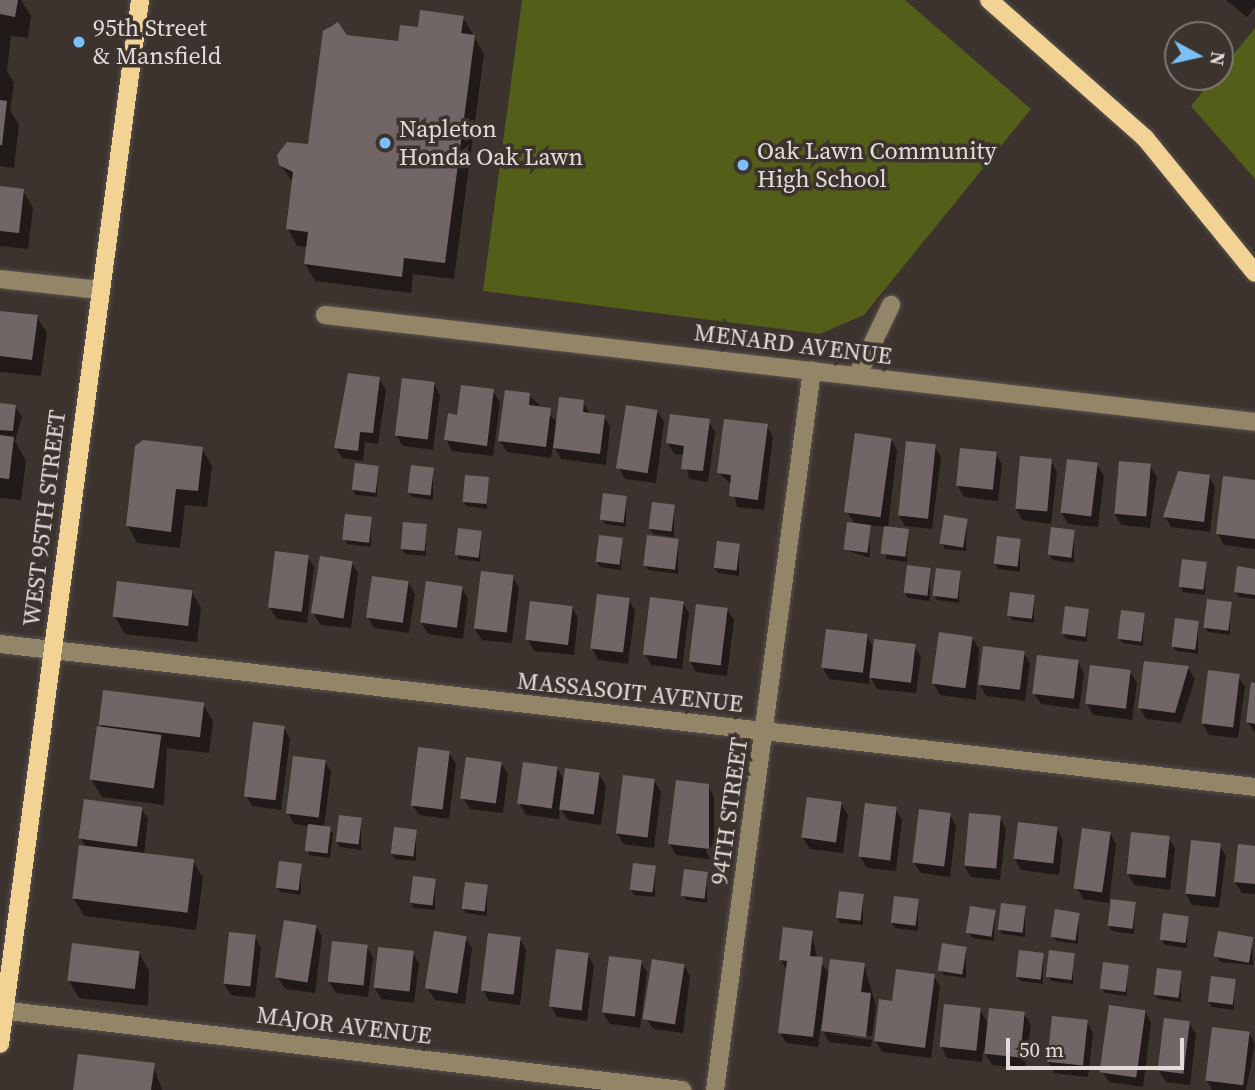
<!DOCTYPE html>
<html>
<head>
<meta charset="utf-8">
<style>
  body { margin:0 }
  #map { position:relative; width:1255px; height:1090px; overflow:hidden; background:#3c332e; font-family:"Source Serif 4",serif }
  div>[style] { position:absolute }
  .green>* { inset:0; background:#535e19 }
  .shadow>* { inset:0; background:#0007 }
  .building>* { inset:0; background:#726565; transform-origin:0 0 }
  .roads { filter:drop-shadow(0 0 2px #5a514d) drop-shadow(0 0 2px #5a514d) }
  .minor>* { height:18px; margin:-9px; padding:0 9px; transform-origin:9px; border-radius:9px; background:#938567 }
  .major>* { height:18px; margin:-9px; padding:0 9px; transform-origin:9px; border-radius:9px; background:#f2d394 }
  .dots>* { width:19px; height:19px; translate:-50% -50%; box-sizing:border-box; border:4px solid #3c332e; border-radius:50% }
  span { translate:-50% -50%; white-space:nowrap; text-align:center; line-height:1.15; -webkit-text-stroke:7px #3c332e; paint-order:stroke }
  .poi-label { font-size:24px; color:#e2dcd8 }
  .left { translate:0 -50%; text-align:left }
  .street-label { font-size:24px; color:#e2dcd8 }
  .north { position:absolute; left:1164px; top:21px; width:70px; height:70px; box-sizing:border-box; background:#3c332e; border:2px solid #7e7772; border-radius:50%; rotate:98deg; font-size:19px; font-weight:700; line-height:28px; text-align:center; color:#e2dcd8 }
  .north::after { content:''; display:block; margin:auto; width:24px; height:32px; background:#7abff8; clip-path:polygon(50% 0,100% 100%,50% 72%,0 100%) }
  .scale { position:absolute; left:1006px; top:1038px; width:178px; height:32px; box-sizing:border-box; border:4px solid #e2dcd8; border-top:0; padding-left:9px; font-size:21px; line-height:24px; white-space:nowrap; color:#e2dcd8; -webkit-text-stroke:5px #3c332e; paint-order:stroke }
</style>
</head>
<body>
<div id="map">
  <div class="green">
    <i style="clip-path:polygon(522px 0,905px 0,1031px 109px,864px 315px,820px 334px,483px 291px)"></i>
    <i style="clip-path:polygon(1255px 28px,1255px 179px,1191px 106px)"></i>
  </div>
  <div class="shadow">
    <i style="clip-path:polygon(0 0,21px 0,31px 16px,28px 38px,11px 36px,7px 71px,14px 83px,10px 110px,19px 125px,14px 168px,0 166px)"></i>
    <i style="clip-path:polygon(1226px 0,1255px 0,1255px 7px,1247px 17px)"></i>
    <i style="clip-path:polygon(463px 17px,484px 54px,454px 279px,413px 274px,411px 293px,315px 281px,305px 264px,308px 247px,297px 246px,288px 229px,293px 183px,281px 165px,310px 146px,330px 25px,340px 25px,347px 36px,399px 43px,419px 29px)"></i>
    <i style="clip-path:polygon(0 188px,23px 191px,33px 208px,28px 249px,0 246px)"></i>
    <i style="clip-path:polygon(0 312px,37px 317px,47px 333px,41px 376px,0 372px)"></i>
    <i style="clip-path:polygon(379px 379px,386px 390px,378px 444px,365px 442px,363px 461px,342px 458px,335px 447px)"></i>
    <i style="clip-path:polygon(434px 383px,440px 395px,433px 450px,403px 446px,396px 435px)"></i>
    <i style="clip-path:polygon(493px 391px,500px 402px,493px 456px,452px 451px,446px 439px)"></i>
    <i style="clip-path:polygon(529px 395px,558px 423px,583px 402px,590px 414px,604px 416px,610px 427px,606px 465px,561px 459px,553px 445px,551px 458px,507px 452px,500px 441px)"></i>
    <i style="clip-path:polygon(0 405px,15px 406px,22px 417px,15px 441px,26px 461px,21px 500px,0 498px)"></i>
    <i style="clip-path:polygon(657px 411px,664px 422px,656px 483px,625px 479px,619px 468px)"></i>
    <i style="clip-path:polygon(708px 420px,715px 432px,708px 482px,689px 479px,684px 455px,674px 454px,668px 443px)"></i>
    <i style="clip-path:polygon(767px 426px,773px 437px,764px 510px,737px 507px,732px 485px,719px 473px)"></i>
    <i style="clip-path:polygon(891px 439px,897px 450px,888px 528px,908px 531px,907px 562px,886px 559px,886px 527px,869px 525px,870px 558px,845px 550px,855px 524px,847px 512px)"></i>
    <i style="clip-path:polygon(934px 446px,941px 457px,932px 529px,905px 526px,899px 515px)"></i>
    <i style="clip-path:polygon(202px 449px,212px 466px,207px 507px,185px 505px,180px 548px,137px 543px,128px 526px)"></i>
    <i style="clip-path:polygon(996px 454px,1002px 465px,998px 501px,964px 497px,958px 486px)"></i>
    <i style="clip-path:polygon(1051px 461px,1057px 472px,1051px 524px,1022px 520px,1016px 509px)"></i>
    <i style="clip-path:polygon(1097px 465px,1104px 476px,1098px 527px,1068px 524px,1062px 513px)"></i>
    <i style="clip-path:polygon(1150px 466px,1157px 477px,1150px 528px,1121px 525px,1115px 514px)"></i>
    <i style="clip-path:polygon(378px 468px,377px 497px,356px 495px,353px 490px)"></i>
    <i style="clip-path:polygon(433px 470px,433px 500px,412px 497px,409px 492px)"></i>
    <i style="clip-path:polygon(1209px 476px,1215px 487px,1210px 532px,1171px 527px,1165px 516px)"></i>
    <i style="clip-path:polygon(487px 479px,487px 509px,466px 506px,463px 501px)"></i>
    <i style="clip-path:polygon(1255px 482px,1255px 549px,1224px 545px,1218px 534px)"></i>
    <i style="clip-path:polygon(626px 497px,626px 527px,605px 524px,602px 519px)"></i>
    <i style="clip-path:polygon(674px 507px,674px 537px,653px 534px,650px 529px)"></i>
    <i style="clip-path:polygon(371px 519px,371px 547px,347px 544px,344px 539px)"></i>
    <i style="clip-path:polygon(967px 520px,966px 551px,945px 549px,942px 544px)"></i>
    <i style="clip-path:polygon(426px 526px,426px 556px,405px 554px,402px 549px)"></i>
    <i style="clip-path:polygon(481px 532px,480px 562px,459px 559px,457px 554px)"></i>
    <i style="clip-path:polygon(1074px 532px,1074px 563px,1053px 560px,1050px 555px)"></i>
    <i style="clip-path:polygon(622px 540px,621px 570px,600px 567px,597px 562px)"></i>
    <i style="clip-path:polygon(678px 541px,678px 574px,648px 570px,645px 565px)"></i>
    <i style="clip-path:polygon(1020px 541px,1020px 572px,998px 569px,995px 564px)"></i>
    <i style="clip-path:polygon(739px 546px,739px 576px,718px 573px,715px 568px)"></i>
    <i style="clip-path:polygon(307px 556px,314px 567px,307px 623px,277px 619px,270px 608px)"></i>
    <i style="clip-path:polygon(351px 562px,358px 573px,351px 628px,321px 625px,314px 614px)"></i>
    <i style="clip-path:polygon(1206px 564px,1205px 595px,1183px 592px,1181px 587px)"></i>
    <i style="clip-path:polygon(930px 570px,930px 601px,908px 598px,905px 593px)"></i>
    <i style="clip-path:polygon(1255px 570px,1255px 599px,1239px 597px,1236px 592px)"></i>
    <i style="clip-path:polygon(960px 572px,959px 603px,937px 600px,935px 595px)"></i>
    <i style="clip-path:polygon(513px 577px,519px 588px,512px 643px,482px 640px,475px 629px)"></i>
    <i style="clip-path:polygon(408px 582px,415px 594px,409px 633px,374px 628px,368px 617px)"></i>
    <i style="clip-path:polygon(462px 588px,468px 599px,463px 639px,428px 634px,422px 623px)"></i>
    <i style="clip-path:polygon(191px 591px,201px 608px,197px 642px,125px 634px,115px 617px)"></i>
    <i style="clip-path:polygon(1034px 597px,1034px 623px,1012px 620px,1009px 615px)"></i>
    <i style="clip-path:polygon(629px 600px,635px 611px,628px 664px,598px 660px,592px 648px)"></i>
    <i style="clip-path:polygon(682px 602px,689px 613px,682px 669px,651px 665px,645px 654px)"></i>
    <i style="clip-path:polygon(1230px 604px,1230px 635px,1208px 632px,1205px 627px)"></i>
    <i style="clip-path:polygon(572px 607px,578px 618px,574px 655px,534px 651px,528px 640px)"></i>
    <i style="clip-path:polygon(727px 609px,734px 620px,727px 676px,696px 672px,690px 661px)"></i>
    <i style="clip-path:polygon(1088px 611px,1087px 642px,1066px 639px,1063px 634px)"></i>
    <i style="clip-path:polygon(1144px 615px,1143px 646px,1122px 643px,1119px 638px)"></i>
    <i style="clip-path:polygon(1198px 623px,1198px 654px,1176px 651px,1173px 646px)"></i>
    <i style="clip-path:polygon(867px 636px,874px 649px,914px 646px,921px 657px,916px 693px,877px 689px,870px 676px,869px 684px,829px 679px,823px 668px)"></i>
    <i style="clip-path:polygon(972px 638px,979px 649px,976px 700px,940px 695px,934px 684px)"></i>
    <i style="clip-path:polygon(1024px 653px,1030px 664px,1025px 701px,986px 696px,980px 684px)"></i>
    <i style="clip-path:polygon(1078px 662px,1084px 673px,1079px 709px,1041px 704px,1034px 693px)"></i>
    <i style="clip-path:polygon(1188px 668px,1195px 679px,1181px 723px,1146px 719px,1140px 708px)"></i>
    <i style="clip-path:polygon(1130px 672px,1137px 683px,1132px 720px,1093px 715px,1087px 704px)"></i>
    <i style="clip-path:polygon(1238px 676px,1245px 687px,1238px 738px,1209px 735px,1203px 724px)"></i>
    <i style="clip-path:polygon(1255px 684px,1255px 733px,1248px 722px)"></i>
    <i style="clip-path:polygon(203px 704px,213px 721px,209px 753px,167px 748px,164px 805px,102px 797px,92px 780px,101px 725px)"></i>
    <i style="clip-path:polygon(284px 728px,290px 739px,281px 810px,252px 806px,246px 795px)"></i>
    <i style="clip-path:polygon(449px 753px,456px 764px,449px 819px,419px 815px,412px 804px)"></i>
    <i style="clip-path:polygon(325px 761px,331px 772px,324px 827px,333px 833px,330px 858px,309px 855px,309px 826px,294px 824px,288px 813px)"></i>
    <i style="clip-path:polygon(501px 763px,508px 774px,503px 813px,470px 809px,463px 798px)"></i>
    <i style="clip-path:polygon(557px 768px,565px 782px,599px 774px,606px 786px,601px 825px,568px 820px,560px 807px,559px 819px,526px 815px,519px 803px)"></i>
    <i style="clip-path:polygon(654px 781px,661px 792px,654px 848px,623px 844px,617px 833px)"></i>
    <i style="clip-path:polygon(708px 786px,714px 797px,714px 860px,676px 855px,670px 844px)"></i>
    <i style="clip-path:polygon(841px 804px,848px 815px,843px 853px,810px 849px,803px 838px)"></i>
    <i style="clip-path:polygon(141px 808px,148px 819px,144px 855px,193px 861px,203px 878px,196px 930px,84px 916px,74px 899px,86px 847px,81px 839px)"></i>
    <i style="clip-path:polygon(896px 809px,902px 820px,896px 871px,867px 868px,860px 856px)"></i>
    <i style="clip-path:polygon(950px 815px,956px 826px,950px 877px,921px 873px,914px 862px)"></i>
    <i style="clip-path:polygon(1000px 818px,1006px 829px,1000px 880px,971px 877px,964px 866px)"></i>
    <i style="clip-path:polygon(361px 820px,361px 850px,340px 847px,337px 842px)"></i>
    <i style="clip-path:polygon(1057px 829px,1063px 840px,1059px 875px,1021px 870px,1015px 859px)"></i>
    <i style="clip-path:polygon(416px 832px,416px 861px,395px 859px,392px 854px)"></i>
    <i style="clip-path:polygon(1110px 833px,1116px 844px,1109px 903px,1083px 899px,1077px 888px)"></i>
    <i style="clip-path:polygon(1169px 838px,1175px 849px,1170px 890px,1134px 885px,1128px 874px)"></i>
    <i style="clip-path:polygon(1219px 845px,1226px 856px,1219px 908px,1192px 905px,1186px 894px)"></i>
    <i style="clip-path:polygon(1255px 848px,1255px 894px,1242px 893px,1235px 882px)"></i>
    <i style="clip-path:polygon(301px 865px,301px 895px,280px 892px,277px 887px)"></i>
    <i style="clip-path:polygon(655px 868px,655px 897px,634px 895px,631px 890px)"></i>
    <i style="clip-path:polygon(707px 873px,707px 903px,686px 900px,683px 895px)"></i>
    <i style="clip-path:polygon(435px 881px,435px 910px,414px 908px,411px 903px)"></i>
    <i style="clip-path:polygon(487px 886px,487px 916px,466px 913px,463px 908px)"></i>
    <i style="clip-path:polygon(863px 896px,863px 925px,840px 923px,838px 918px)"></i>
    <i style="clip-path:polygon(918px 901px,918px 931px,895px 928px,892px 923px)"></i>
    <i style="clip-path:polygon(1135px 904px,1134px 934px,1112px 931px,1109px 926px)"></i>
    <i style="clip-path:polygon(1025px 908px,1025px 937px,1002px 934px,999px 929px)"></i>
    <i style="clip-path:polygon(995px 911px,994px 941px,972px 938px,969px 933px)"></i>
    <i style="clip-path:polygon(1079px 914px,1078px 944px,1056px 941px,1053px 936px)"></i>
    <i style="clip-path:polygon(1188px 918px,1187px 948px,1165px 945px,1162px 940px)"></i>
    <i style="clip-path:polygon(316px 926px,322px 937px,315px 993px,285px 989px,278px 978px)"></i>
    <i style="clip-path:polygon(812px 933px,817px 959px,830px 974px,864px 965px,876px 1006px,872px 1036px,828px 1034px,872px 1040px,871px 1047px,829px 1042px,821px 1027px,818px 1047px,786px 1043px,780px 1032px,787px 971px,781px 960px)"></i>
    <i style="clip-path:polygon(255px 937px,261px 948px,255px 998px,231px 995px,224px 984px)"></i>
    <i style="clip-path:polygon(465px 937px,472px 948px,465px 1004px,435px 1000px,428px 989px)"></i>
    <i style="clip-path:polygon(520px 939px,526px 950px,520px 1005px,489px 1001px,483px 990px)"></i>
    <i style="clip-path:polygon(1252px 939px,1253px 965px,1220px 962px,1217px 957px)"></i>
    <i style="clip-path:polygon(367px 947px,373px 958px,368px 997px,336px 993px,329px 982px)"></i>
    <i style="clip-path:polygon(966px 948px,966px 978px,944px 975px,941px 970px)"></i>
    <i style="clip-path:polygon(139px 953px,149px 970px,148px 1006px,79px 998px,69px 981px)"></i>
    <i style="clip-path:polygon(413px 953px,419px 964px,414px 1003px,381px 999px,375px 988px)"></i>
    <i style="clip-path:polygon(1043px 954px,1043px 984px,1020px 981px,1017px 976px)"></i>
    <i style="clip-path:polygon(588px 955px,594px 966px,587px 1021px,557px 1017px,551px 1006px)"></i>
    <i style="clip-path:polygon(1073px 955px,1073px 984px,1051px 981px,1048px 976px)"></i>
    <i style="clip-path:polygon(640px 961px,647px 972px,640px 1028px,610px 1024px,603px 1013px)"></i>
    <i style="clip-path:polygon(684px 965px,690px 976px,683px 1033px,653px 1029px,646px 1018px)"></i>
    <i style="clip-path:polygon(1127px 966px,1127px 996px,1105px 993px,1102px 988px)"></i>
    <i style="clip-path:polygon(1181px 973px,1181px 1002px,1158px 999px,1155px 994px)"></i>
    <i style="clip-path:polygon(933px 975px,940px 986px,931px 1058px,882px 1052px,876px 1041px,893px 1003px)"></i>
    <i style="clip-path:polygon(1234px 981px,1234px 1010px,1212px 1007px,1209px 1002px)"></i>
    <i style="clip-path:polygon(980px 1010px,989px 1025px,1024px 1014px,1031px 1025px,1025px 1069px,992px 1065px,983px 1050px,982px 1062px,947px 1058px,941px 1046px)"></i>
    <i style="clip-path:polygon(1145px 1011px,1151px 1023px,1143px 1087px,1109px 1082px,1102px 1071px)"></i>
    <i style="clip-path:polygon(1087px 1022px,1093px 1033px,1088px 1077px,1054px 1073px,1048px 1061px)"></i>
    <i style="clip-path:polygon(1189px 1023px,1196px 1034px,1190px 1085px,1166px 1082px,1159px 1071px)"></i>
    <i style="clip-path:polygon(1249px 1033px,1255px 1044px,1246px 1090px,1212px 1090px,1207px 1081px)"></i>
    <i style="clip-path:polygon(153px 1065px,162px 1090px,75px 1090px)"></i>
  </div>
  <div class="building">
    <i style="clip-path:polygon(0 0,18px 0,15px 17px,0 14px)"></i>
    <i style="clip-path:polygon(420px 10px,464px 16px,461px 33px,475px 35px,445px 263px,404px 258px,402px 277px,304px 264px,308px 232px,286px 229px,293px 172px,279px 165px,277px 155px,287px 142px,308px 144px,323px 31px,338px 22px,347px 35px,398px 41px,400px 25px,418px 27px)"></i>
    <i style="clip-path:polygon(0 100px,7px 101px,2px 145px,0 145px)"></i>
    <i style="clip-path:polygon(0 186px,24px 189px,19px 233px,0 231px)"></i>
    <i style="clip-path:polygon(0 311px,38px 315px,32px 360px,0 356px)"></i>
    <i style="clip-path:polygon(348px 373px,380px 377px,373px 433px,360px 432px,358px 451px,334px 448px)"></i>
    <i style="left:402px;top:378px;width:33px;height:58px;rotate:7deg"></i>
    <i style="clip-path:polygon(461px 385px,494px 389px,487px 446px,444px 440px,448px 413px,457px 415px)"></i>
    <i style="clip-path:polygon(505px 390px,530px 393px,529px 405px,551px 408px,546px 447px,498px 441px)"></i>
    <i style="clip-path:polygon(559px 397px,584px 400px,583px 412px,605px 415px,600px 454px,553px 448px)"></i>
    <i style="clip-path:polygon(0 403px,16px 405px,13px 431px,0 430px)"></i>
    <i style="left:626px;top:405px;width:32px;height:64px;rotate:9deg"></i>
    <i style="clip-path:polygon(670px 414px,710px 419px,703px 471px,681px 469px,684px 446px,666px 443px)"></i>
    <i style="clip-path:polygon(724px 419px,768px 424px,758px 500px,729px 496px,731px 475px,717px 473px)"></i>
    <i style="left:855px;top:433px;width:37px;height:80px;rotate:8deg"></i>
    <i style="clip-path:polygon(0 435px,14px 437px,9px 479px,0 478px)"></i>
    <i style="clip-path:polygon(143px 440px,203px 447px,198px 491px,176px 489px,171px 532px,126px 526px,135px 446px)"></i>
    <i style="left:906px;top:441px;width:30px;height:75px;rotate:6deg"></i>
    <i style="left:960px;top:448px;width:37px;height:38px;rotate:6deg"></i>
    <i style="left:1020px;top:456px;width:32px;height:53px;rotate:5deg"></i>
    <i style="left:1067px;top:459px;width:31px;height:54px;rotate:7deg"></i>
    <i style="left:1119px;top:461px;width:32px;height:53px;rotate:5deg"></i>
    <i style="left:355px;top:463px;width:24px;height:27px;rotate:7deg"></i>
    <i style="left:411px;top:465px;width:23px;height:28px;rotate:7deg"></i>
    <i style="clip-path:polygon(1178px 471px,1210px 475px,1204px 522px,1163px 517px)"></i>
    <i style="left:465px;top:475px;width:24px;height:27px;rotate:5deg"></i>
    <i style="clip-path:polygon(1223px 476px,1255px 480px,1255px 539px,1216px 534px)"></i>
    <i style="left:603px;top:493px;width:24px;height:27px;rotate:7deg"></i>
    <i style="left:652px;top:502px;width:23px;height:27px;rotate:7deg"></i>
    <i style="left:345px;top:514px;width:27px;height:26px;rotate:6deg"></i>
    <i style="left:944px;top:515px;width:24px;height:29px;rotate:9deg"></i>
    <i style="left:403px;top:522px;width:24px;height:27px;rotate:5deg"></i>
    <i style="left:847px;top:522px;width:24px;height:28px;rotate:7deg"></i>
    <i style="left:884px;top:526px;width:25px;height:28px;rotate:7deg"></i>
    <i style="left:1051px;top:527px;width:24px;height:28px;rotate:7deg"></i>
    <i style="left:458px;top:528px;width:24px;height:27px;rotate:7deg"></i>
    <i style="left:599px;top:535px;width:24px;height:27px;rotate:7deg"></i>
    <i style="left:647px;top:535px;width:32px;height:31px;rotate:7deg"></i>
    <i style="left:997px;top:536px;width:24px;height:28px;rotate:7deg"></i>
    <i style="left:717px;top:541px;width:23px;height:27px;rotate:7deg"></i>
    <i style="left:275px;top:551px;width:34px;height:57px;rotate:7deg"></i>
    <i style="left:320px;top:556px;width:33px;height:58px;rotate:9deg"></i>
    <i style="left:1182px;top:559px;width:25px;height:28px;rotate:7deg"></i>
    <i style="left:907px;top:565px;width:24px;height:28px;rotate:7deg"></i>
    <i style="clip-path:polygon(1237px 566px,1255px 569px,1255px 595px,1234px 592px)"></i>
    <i style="left:936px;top:568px;width:25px;height:28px;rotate:7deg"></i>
    <i style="left:481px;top:571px;width:33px;height:58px;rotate:7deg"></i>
    <i style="left:372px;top:576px;width:37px;height:42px;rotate:8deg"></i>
    <i style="left:117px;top:581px;width:76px;height:36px;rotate:7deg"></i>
    <i style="left:426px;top:581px;width:37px;height:42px;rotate:8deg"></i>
    <i style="left:1010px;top:592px;width:25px;height:24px;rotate:7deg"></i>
    <i style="left:597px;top:594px;width:33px;height:55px;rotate:7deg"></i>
    <i style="left:650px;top:597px;width:34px;height:58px;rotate:7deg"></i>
    <i style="left:1207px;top:599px;width:25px;height:29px;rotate:7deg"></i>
    <i style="left:530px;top:601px;width:43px;height:39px;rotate:7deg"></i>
    <i style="left:696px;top:604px;width:32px;height:58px;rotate:7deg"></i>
    <i style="left:1065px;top:606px;width:24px;height:28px;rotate:7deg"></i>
    <i style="left:1121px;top:610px;width:24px;height:29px;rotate:7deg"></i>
    <i style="left:1175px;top:618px;width:24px;height:29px;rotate:7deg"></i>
    <i style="left:826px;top:629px;width:42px;height:39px;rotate:7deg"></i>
    <i style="left:939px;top:632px;width:34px;height:52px;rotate:8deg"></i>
    <i style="left:874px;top:639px;width:42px;height:39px;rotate:7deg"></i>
    <i style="left:983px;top:646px;width:42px;height:39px;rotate:7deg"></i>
    <i style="left:1037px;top:655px;width:42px;height:39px;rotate:7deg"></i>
    <i style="clip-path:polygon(1144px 661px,1189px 666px,1175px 713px,1138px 708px)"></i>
    <i style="left:1090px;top:665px;width:41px;height:39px;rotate:7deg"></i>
    <i style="left:1208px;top:670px;width:32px;height:54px;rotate:7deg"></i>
    <i style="clip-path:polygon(1251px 682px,1255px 683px,1255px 724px,1246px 722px)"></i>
    <i style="left:103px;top:690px;width:102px;height:35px;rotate:7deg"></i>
    <i style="left:253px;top:722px;width:32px;height:75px;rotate:7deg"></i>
    <i style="left:97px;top:726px;width:65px;height:54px;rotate:8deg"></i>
    <i style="left:418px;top:747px;width:32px;height:59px;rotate:7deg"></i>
    <i style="left:293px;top:756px;width:33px;height:58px;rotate:7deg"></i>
    <i style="left:466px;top:757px;width:36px;height:42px;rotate:8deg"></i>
    <i style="left:523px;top:762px;width:35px;height:42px;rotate:8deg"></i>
    <i style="left:565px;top:768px;width:35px;height:42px;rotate:8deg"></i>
    <i style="left:623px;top:775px;width:32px;height:59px;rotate:7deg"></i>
    <i style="clip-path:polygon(676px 780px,709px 784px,709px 849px,668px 844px)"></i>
    <i style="left:807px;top:797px;width:35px;height:41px;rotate:8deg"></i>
    <i style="left:84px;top:799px;width:59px;height:40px;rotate:8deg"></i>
    <i style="left:865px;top:803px;width:32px;height:54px;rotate:7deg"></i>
    <i style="left:919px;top:809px;width:32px;height:54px;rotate:7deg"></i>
    <i style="left:969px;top:813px;width:32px;height:53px;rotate:5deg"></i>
    <i style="left:339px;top:815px;width:23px;height:27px;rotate:7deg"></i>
    <i style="left:1018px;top:822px;width:40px;height:37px;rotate:7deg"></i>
    <i style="left:308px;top:824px;width:23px;height:27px;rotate:7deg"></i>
    <i style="left:394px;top:827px;width:23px;height:27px;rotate:7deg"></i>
    <i style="left:1082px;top:828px;width:29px;height:61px;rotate:8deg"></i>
    <i style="left:1131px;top:832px;width:39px;height:42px;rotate:6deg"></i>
    <i style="left:1191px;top:840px;width:30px;height:54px;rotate:6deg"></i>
    <i style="clip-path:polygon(1238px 844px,1255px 846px,1255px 884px,1234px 882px)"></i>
    <i style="left:79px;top:845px;width:116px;height:54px;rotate:7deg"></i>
    <i style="left:279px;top:861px;width:23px;height:27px;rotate:7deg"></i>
    <i style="left:633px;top:863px;width:23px;height:27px;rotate:7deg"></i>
    <i style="left:684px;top:869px;width:24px;height:27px;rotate:7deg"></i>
    <i style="left:413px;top:876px;width:23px;height:27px;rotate:7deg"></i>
    <i style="left:465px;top:882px;width:23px;height:27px;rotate:7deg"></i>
    <i style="left:839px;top:891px;width:25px;height:27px;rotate:7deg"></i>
    <i style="left:894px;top:896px;width:25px;height:27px;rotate:7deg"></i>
    <i style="left:1111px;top:899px;width:25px;height:27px;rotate:7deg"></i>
    <i style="left:1001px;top:903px;width:25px;height:27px;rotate:7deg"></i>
    <i style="left:970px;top:906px;width:26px;height:27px;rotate:9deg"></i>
    <i style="left:1055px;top:909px;width:25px;height:28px;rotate:9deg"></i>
    <i style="left:1163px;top:913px;width:26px;height:27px;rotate:7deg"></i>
    <i style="left:284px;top:920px;width:33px;height:58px;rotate:9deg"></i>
    <i style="clip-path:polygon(783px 927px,813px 931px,810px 956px,823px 957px,813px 1037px,778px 1033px,787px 961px,779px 960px)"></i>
    <i style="left:434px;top:931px;width:33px;height:58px;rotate:9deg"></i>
    <i style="left:1218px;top:931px;width:36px;height:26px;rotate:10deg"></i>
    <i style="left:229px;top:932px;width:27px;height:52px;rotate:6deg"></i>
    <i style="left:488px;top:933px;width:33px;height:58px;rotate:7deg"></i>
    <i style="left:332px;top:941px;width:36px;height:41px;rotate:6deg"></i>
    <i style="left:72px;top:943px;width:68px;height:38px;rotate:7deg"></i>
    <i style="left:942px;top:943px;width:25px;height:28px;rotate:9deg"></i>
    <i style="left:378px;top:947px;width:36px;height:41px;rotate:6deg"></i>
    <i style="left:556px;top:949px;width:33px;height:58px;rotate:7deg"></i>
    <i style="left:1019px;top:950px;width:25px;height:27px;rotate:7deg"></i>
    <i style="left:1049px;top:950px;width:26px;height:27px;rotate:7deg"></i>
    <i style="left:609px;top:956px;width:33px;height:57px;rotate:7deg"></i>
    <i style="left:652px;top:959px;width:33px;height:61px;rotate:9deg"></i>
    <i style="clip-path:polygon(830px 959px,865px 963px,861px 992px,871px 993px,866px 1037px,821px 1031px)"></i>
    <i style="left:1103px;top:962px;width:26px;height:27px;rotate:7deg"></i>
    <i style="left:1157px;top:968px;width:25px;height:27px;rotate:7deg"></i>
    <i style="clip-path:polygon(896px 969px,935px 974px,925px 1048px,874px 1041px,879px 999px,892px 1001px)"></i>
    <i style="left:1211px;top:976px;width:25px;height:26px;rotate:7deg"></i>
    <i style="left:944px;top:1004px;width:37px;height:43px;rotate:6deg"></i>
    <i style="left:1109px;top:1005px;width:37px;height:68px;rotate:8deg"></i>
    <i style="left:989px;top:1008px;width:36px;height:46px;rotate:6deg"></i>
    <i style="left:1052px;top:1016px;width:36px;height:46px;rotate:6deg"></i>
    <i style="left:1164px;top:1018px;width:26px;height:53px;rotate:7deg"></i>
    <i style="left:1212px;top:1027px;width:38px;height:54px;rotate:7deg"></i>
    <i style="clip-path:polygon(78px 1054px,155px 1063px,151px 1090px,73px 1090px)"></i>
  </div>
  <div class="roads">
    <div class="minor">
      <i style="left:0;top:279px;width:100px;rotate:6.3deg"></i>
      <i style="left:325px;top:315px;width:936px;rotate:6.56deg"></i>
      <i style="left:857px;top:376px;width:79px;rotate:-64.4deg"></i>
      <i style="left:0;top:644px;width:1263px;rotate:6.5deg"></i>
      <i style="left:0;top:1010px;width:687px;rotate:6.69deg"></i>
      <i style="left:715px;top:1090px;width:726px;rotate:-82.32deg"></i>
    </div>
    <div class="major">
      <i style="left:989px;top:0;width:208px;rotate:41.5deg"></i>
      <i style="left:1145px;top:138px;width:174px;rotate:50.8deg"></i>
      <i style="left:0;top:1044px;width:1053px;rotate:-82.36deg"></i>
    </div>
  </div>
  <div class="dots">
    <i style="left:79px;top:42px;background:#7abff8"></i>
    <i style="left:385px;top:143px;background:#7abff8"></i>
    <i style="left:743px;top:165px;background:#7abff8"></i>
  </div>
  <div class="poi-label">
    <span class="left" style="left:93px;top:42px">95th Street<br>&amp; Mansfield</span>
    <span class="left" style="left:399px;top:143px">Napleton<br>Honda Oak Lawn</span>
    <span class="left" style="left:757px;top:165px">Oak Lawn Community<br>High School</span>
  </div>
  <div class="street-label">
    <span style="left:793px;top:344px;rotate:7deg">MENARD AVENUE</span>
    <span style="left:44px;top:518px;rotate:-83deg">WEST 95TH STREET</span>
    <span style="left:630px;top:692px;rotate:6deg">MASSASOIT AVENUE</span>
    <span style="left:729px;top:811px;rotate:-82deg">94TH STREET</span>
    <span style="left:344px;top:1025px;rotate:7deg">MAJOR AVENUE</span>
  </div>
  <div class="north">N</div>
  <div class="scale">50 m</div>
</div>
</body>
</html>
